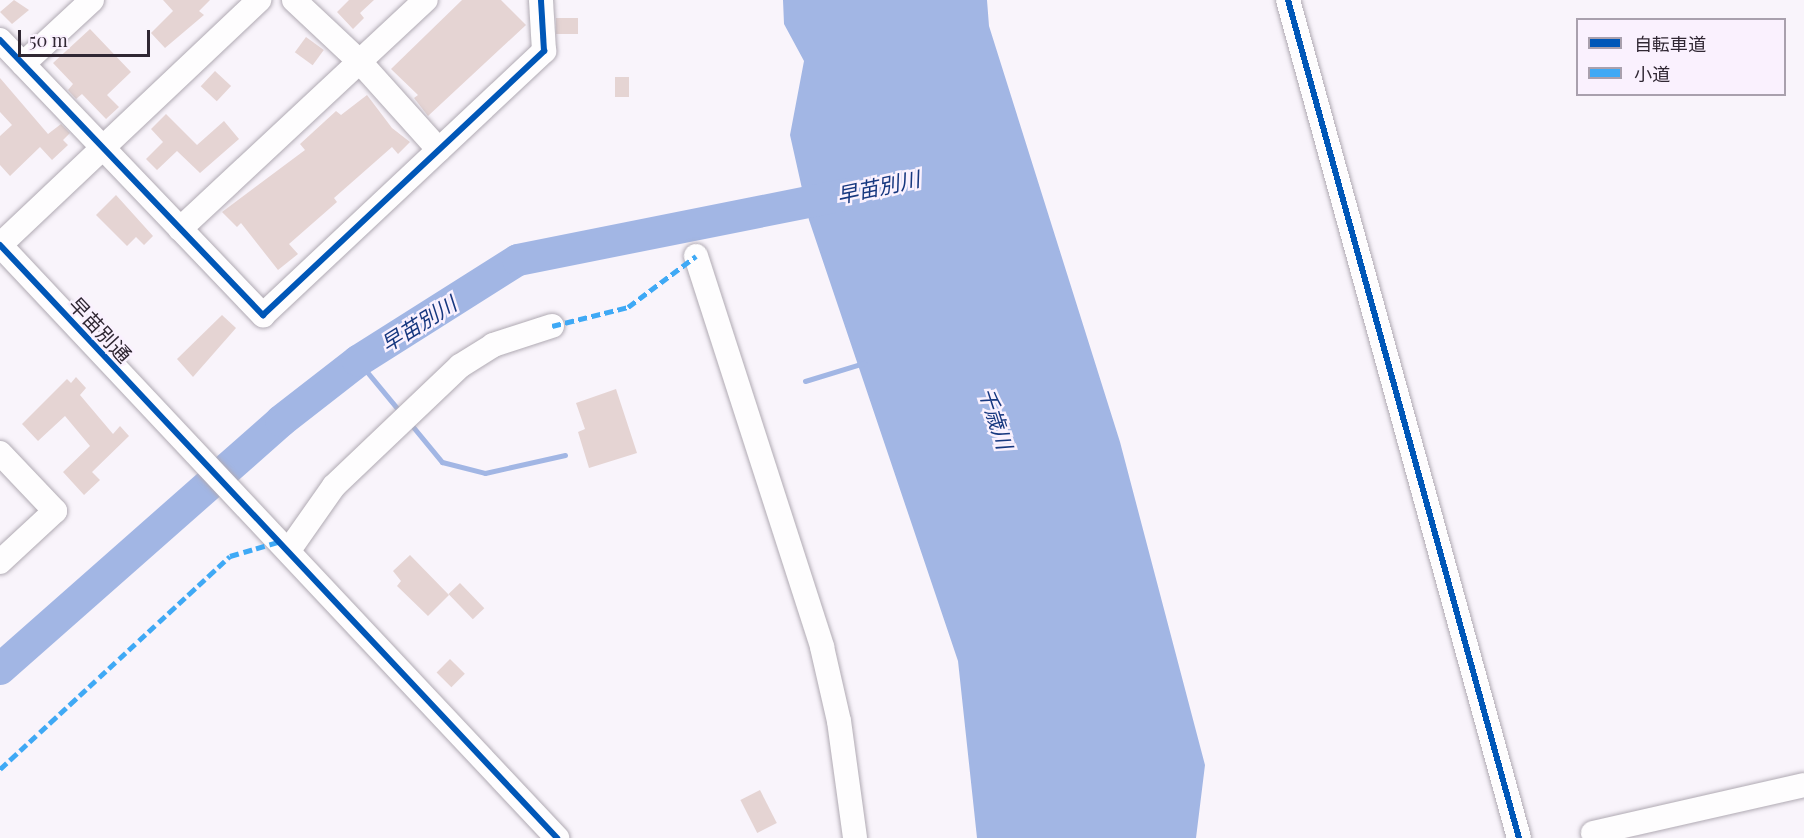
<!DOCTYPE html>
<html>
<head>
<meta charset="utf-8">
<style>
  body { margin:0 }
  #map { position:relative; width:1804px; height:838px; overflow:hidden; background:#f9f4fb; font-family:"Playfair Display","Noto Sans JP",serif }
  div>[style] { position:absolute }
  .water>* { inset:0; background:#a2b6e4 }
  .stream>* { height:5px; margin:-2.5px; padding:0 2.5px; transform-origin:2.5px; border-radius:2.5px; background:#a2b6e4 }
  .river>* { height:32px; margin:-16px; padding:0 16px; transform-origin:16px; border-radius:16px; background:#a2b6e4 }
  .building>* { inset:0; background:#e5d4d3; transform-origin:0 0 }
  .roads { filter:drop-shadow(0 0 2px #b0aab3) drop-shadow(0 0 2px #b0aab3) }
  .minor>* { height:24px; margin:-12px; padding:0 12px; transform-origin:12px; border-radius:12px; background:#fefdfe }
  .quiet>* { height:4.5px; margin-top:-2.25px; transform-origin:0; background:repeating-linear-gradient(90deg,#3fa9f5 0 9px,transparent 0 13.5px) }
  .cycleway>* { height:6px; margin:-3px; padding:0 3px; transform-origin:3px; border-radius:3px; background:#0057b8 }
  span { translate:-50% -50%; white-space:nowrap; text-align:center; line-height:1.15; -webkit-text-stroke:5px #faf1fe; paint-order:stroke }
  .street-label { font-size:20px; color:#302733 }
  .water-label { font-size:21px; color:#16377f; font-style:italic }
  .legend { position:absolute; left:1576px; top:18px; width:210px; height:78px; box-sizing:border-box; background:#faf1fe; border:2px solid #a9a0ad; margin:0; padding:8px 10px; list-style:none; font-size:18px; color:#302733 }
  .legend li { display:flex; align-items:center; gap:12px; height:30px }
  .legend b { width:30px; border:2px solid #a9a0ad }
  .scale { position:absolute; left:18px; top:30px; width:132px; height:27px; box-sizing:border-box; border:3px solid #302733; border-top:0; padding-left:8px; font-size:18px; line-height:21px; white-space:nowrap; color:#302733; -webkit-text-stroke:4px #faf1fe; paint-order:stroke }
</style>
</head>
<body>
<div id="map">
  <div class="water">
    <i style="clip-path:polygon(783px 0,987px 0,989px 26px,1120px 442px,1205px 765px,1196px 838px,977px 838px,958px 661px,809px 220px,790px 135px,804px 61px,784px 24px)"></i>
  </div>
  <div class="stream">
    <i style="left:358px;top:361px;width:67px;rotate:50.4deg"></i>
    <i style="left:805px;top:381px;width:62px;rotate:-17deg"></i>
    <i style="left:409px;top:422px;width:52px;rotate:50.5deg"></i>
    <i style="left:442px;top:462px;width:44px;rotate:14.3deg"></i>
    <i style="left:485px;top:473px;width:82px;rotate:-12.7deg"></i>
  </div>
  <div class="river">
    <i style="left:0;top:669px;width:375px;rotate:-41.4deg"></i>
    <i style="left:281px;top:421px;width:98px;rotate:-37.9deg"></i>
    <i style="left:358px;top:361px;width:189px;rotate:-32.3deg"></i>
    <i style="left:518px;top:260px;width:337px;rotate:-11.3deg"></i>
  </div>
  <div class="building">
    <i style="clip-path:polygon(14px 0,29px 10px,12px 24px,0 12px)"></i>
    <i style="clip-path:polygon(163px 0,210px 0,199px 11px,204px 15px,165px 48px,151px 33px,173px 11px)"></i>
    <i style="clip-path:polygon(349px 0,374px 0,360px 13px,364px 18px,353px 29px,337px 12px)"></i>
    <i style="clip-path:polygon(462px 0,501px 0,526px 25px,428px 116px,414px 98px,418px 95px,391px 69px)"></i>
    <i style="left:556px;top:18px;width:22px;height:16px"></i>
    <i style="clip-path:polygon(90px 29px,131px 72px,107px 95px,119px 107px,106px 119px,82px 94px,76px 99px,68px 90px,73px 84px,53px 63px)"></i>
    <i style="left:306px;top:37px;width:22px;height:19px;rotate:36deg"></i>
    <i style="left:215px;top:71px;width:22px;height:21px;rotate:43deg"></i>
    <i style="left:615px;top:77px;width:14px;height:20px"></i>
    <i style="clip-path:polygon(0 78px,48px 134px,61px 124px,70px 133px,63px 140px,68px 145px,52px 160px,40px 147px,10px 176px,0 165px,0 136px,12px 125px,0 112px)"></i>
    <i style="clip-path:polygon(367px 95px,392px 128px,410px 142px,398px 154px,392px 147px,334px 198px,337px 202px,289px 244px,298px 254px,278px 270px,241px 223px,237px 227px,222px 212px,305px 150px,300px 144px,336px 111px,341px 115px)"></i>
    <i style="clip-path:polygon(166px 114px,197px 145px,224px 121px,239px 139px,200px 173px,177px 151px,157px 170px,146px 159px,163px 142px,151px 129px)"></i>
    <i style="clip-path:polygon(116px 195px,153px 236px,144px 245px,136px 237px,127px 246px,96px 215px)"></i>
    <i style="clip-path:polygon(222px 315px,236px 328px,193px 377px,177px 359px)"></i>
    <i style="clip-path:polygon(76px 377px,86px 388px,80px 395px,113px 434px,120px 426px,129px 436px,92px 472px,100px 480px,84px 495px,63px 472px,90px 446px,65px 416px,38px 441px,22px 424px,67px 379px,71px 383px)"></i>
    <i style="clip-path:polygon(616px 389px,637px 453px,589px 468px,578px 432px,585px 429px,576px 403px)"></i>
    <i style="clip-path:polygon(410px 555px,449px 595px,428px 616px,397px 586px,401px 581px,393px 571px)"></i>
    <i style="left:460px;top:583px;width:35px;height:16px;rotate:46deg"></i>
    <i style="left:450px;top:659px;width:21px;height:19px;rotate:45deg"></i>
    <i style="left:760px;top:790px;width:37px;height:22px;rotate:63deg"></i>
  </div>
  <div class="roads">
    <div class="minor">
      <i style="left:294px;top:0;width:91px;rotate:43.2deg"></i>
      <i style="left:360px;top:62px;width:118px;rotate:48.1deg"></i>
      <i style="left:1288px;top:0;width:869px;rotate:74.59deg"></i>
      <i style="left:0;top:40px;width:381px;rotate:46.3deg"></i>
      <i style="left:263px;top:315px;width:386px;rotate:-43.2deg"></i>
      <i style="left:544px;top:51px;width:51px;rotate:-93.4deg"></i>
      <i style="left:23px;top:64px;width:94px;rotate:-42.8deg"></i>
      <i style="left:180px;top:229px;width:336px;rotate:-43deg"></i>
      <i style="left:0;top:245px;width:814px;rotate:46.79deg"></i>
      <i style="left:0;top:245px;width:357px;rotate:-43.4deg"></i>
      <i style="left:696px;top:256px;width:411px;rotate:72.1deg"></i>
      <i style="left:822px;top:647px;width:76px;rotate:77.1deg"></i>
      <i style="left:839px;top:721px;width:118px;rotate:82.2deg"></i>
      <i style="left:0;top:453px;width:80px;rotate:46.5deg"></i>
      <i style="left:55px;top:511px;width:75px;rotate:137.2deg"></i>
      <i style="left:289px;top:550px;width:78px;rotate:-54.9deg"></i>
      <i style="left:334px;top:486px;width:174px;rotate:-43.6deg"></i>
      <i style="left:460px;top:366px;width:39px;rotate:-32deg"></i>
      <i style="left:493px;top:345px;width:62px;rotate:-17.9deg"></i>
      <i style="left:1593px;top:833px;width:216px;rotate:-12.8deg"></i>
    </div>
  </div>
  <div class="quiet">
    <i style="left:552px;top:326px;width:78px;rotate:-14deg"></i>
    <i style="left:628px;top:307px;width:85px;rotate:-36.9deg"></i>
    <i style="left:0;top:769px;width:313px;rotate:-42.8deg"></i>
    <i style="left:230px;top:556px;width:53px;rotate:-16.4deg"></i>
  </div>
  <div class="cycleway">
    <i style="left:1288px;top:0;width:869px;rotate:74.59deg"></i>
    <i style="left:0;top:40px;width:381px;rotate:46.3deg"></i>
    <i style="left:263px;top:315px;width:386px;rotate:-43.2deg"></i>
    <i style="left:544px;top:51px;width:51px;rotate:-93.4deg"></i>
    <i style="left:0;top:245px;width:814px;rotate:46.79deg"></i>
  </div>
  <div class="street-label">
    <span style="left:101px;top:329px;rotate:47deg">早苗別通</span>
  </div>
  <div class="water-label">
    <span style="left:878px;top:186px;rotate:-12deg">早苗別川</span>
    <span style="left:418px;top:323px;rotate:-32deg">早苗別川</span>
    <span style="left:997px;top:418px;rotate:72deg">千歳川</span>
  </div>
  <ul class="legend">
  <li><b style="height:8px;background:#0057b8"></b>自転車道</li>
  <li><b style="height:8px;background:#3fa9f5"></b>小道</li>
  </ul>
  <div class="scale">50 m</div>
</div>
</body>
</html>
